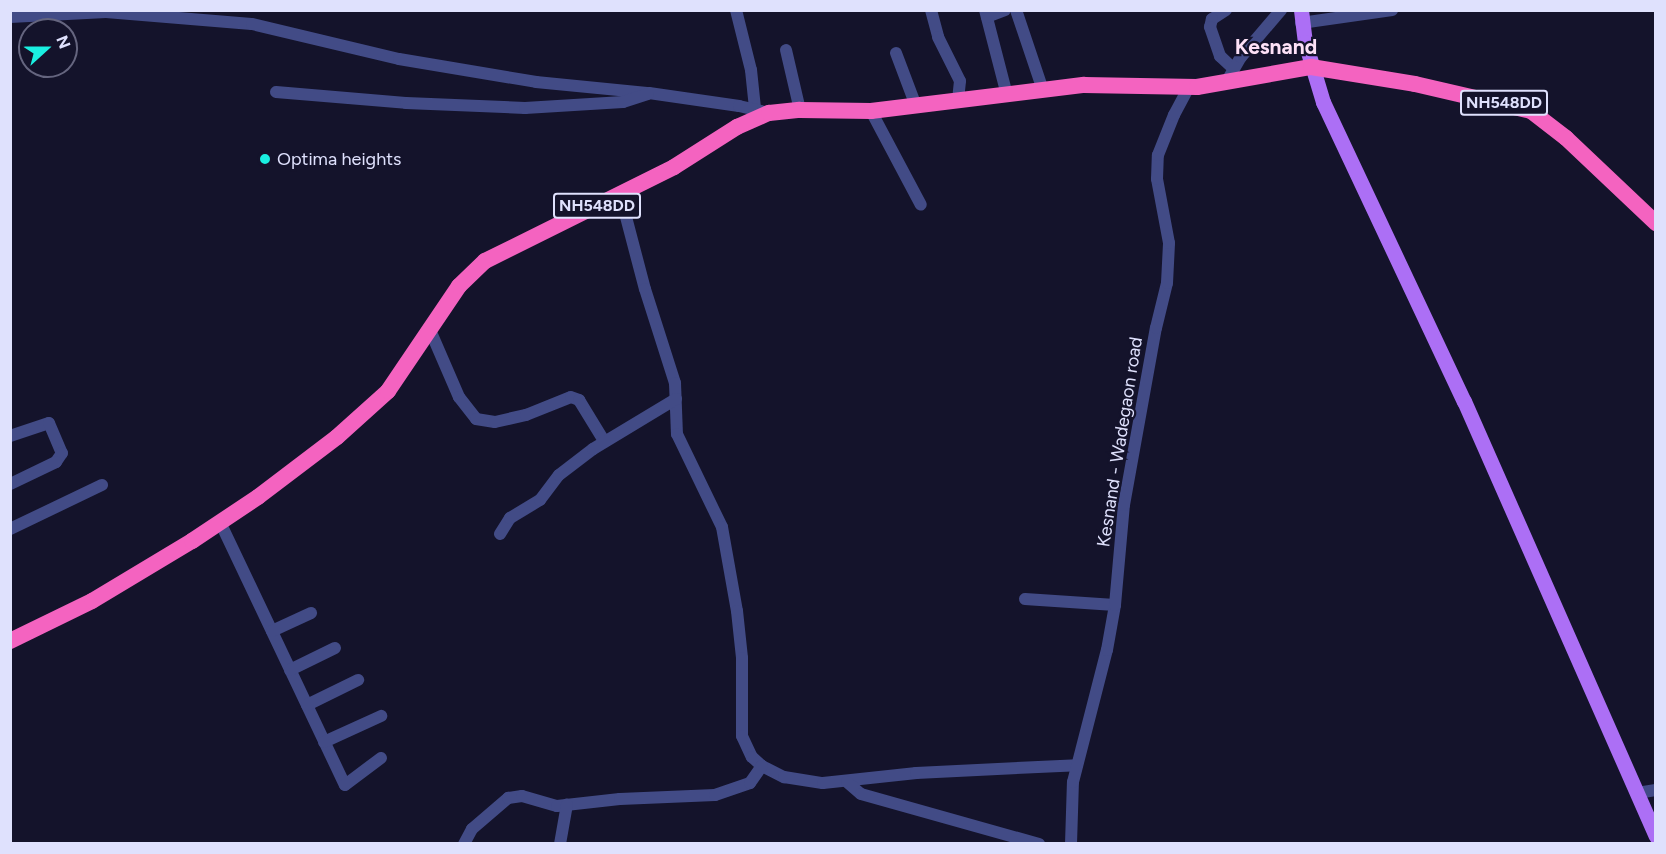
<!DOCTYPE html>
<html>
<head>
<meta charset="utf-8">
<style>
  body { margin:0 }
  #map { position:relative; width:1666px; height:854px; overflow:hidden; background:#14132b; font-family:Figtree,sans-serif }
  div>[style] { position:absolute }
  .minor>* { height:12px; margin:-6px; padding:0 6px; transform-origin:6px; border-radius:6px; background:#424b86 }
  .major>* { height:15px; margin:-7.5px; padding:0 7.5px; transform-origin:7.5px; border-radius:7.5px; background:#ac6ff5 }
  .highway>* { height:16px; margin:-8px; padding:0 8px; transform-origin:8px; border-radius:8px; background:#f463c0 }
  .dots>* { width:16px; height:16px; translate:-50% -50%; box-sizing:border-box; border:3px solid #14132b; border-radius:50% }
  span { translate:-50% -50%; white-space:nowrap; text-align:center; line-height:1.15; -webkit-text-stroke:4.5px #14132b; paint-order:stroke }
  .shield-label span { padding:2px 4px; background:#14132b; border:2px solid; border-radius:4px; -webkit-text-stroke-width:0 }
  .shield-label { font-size:16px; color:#dfe1fd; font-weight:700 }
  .poi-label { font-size:18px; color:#dfe1fd }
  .left { translate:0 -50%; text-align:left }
  .street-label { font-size:18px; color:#dfe1fd }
  .quarter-label { font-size:21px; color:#fde1f7; font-weight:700 }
  .frame { position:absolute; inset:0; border:12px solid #dfe1fd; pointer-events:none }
  .north { position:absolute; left:18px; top:18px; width:60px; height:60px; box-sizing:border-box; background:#14132b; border:2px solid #65657f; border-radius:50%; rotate:69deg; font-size:16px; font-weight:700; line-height:24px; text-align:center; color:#dfe1fd }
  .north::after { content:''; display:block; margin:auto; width:21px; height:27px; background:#1aefe1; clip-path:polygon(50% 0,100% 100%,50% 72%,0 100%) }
</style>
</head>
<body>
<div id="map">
  <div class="minor">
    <i style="left:736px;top:10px;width:62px;rotate:76deg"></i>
    <i style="left:751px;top:70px;width:39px;rotate:84deg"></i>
    <i style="left:931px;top:10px;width:28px;rotate:75deg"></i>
    <i style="left:938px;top:37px;width:49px;rotate:63.4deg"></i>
    <i style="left:960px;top:81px;width:20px;rotate:96deg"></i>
    <i style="left:985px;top:10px;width:88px;rotate:75.5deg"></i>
    <i style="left:1016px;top:10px;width:84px;rotate:71.4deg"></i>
    <i style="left:1226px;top:10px;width:17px;rotate:147deg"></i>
    <i style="left:1212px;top:19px;width:8px;rotate:104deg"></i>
    <i style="left:1210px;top:27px;width:31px;rotate:71deg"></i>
    <i style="left:1220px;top:56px;width:18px;rotate:43deg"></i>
    <i style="left:10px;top:17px;width:96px;rotate:-3deg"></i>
    <i style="left:106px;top:12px;width:146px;rotate:4.7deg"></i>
    <i style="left:252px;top:24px;width:151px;rotate:13.4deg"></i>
    <i style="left:399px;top:59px;width:139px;rotate:9.5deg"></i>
    <i style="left:536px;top:82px;width:114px;rotate:5.6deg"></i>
    <i style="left:649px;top:93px;width:91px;rotate:8.2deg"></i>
    <i style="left:739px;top:106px;width:31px;rotate:13deg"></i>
    <i style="left:987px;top:17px;width:19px;rotate:-21deg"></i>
    <i style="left:1301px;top:23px;width:92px;rotate:-8.1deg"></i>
    <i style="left:786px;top:50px;width:62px;rotate:76.9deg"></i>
    <i style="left:896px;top:53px;width:57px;rotate:69.3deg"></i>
    <i style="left:1227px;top:81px;width:28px;rotate:-60deg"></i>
    <i style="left:1241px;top:57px;width:62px;rotate:-49.6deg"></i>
    <i style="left:276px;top:92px;width:130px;rotate:4.8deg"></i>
    <i style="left:406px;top:103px;width:119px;rotate:2.4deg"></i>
    <i style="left:525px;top:108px;width:98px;rotate:-3.5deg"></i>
    <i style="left:623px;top:102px;width:26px;rotate:-18deg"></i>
    <i style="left:871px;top:111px;width:106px;rotate:62deg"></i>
    <i style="left:620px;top:194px;width:98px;rotate:75.3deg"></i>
    <i style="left:645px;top:289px;width:99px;rotate:72.3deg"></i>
    <i style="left:675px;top:383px;width:51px;rotate:87.8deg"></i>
    <i style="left:677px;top:434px;width:103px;rotate:64.2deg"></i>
    <i style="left:722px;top:527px;width:85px;rotate:79.9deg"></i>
    <i style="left:737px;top:611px;width:47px;rotate:83.9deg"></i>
    <i style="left:742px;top:658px;width:78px;rotate:90deg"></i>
    <i style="left:742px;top:736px;width:23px;rotate:65deg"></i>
    <i style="left:752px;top:757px;width:13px;rotate:42deg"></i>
    <i style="left:762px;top:766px;width:25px;rotate:27deg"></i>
    <i style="left:784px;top:777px;width:39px;rotate:9deg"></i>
    <i style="left:823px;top:783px;width:94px;rotate:-6.1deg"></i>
    <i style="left:916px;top:773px;width:161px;rotate:-2.8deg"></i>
    <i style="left:430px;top:330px;width:73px;rotate:66.6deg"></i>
    <i style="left:459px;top:397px;width:28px;rotate:52deg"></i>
    <i style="left:476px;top:419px;width:19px;rotate:9deg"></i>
    <i style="left:495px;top:422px;width:32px;rotate:-13deg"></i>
    <i style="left:526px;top:415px;width:48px;rotate:-21.8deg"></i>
    <i style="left:571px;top:397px;width:9px;rotate:21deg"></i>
    <i style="left:579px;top:400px;width:48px;rotate:58.6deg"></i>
    <i style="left:10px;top:436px;width:41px;rotate:-18.4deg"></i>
    <i style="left:49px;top:423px;width:33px;rotate:67deg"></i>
    <i style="left:62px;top:453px;width:11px;rotate:124deg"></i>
    <i style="left:56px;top:462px;width:51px;rotate:154.4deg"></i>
    <i style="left:220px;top:522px;width:291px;rotate:64.6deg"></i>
    <i style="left:345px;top:785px;width:45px;rotate:-36.9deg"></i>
    <i style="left:10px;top:529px;width:102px;rotate:-25.6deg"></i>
    <i style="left:500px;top:534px;width:19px;rotate:-58deg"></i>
    <i style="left:510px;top:518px;width:35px;rotate:-31deg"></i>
    <i style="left:540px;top:500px;width:31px;rotate:-53deg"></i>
    <i style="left:559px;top:475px;width:43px;rotate:-37.4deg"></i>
    <i style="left:593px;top:449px;width:97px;rotate:-31.1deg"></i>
    <i style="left:1025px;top:599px;width:90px;rotate:3.8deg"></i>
    <i style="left:272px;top:631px;width:43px;rotate:-24.8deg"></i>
    <i style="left:290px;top:670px;width:50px;rotate:-26.1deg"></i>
    <i style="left:307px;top:705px;width:57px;rotate:-26.1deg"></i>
    <i style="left:324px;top:742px;width:63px;rotate:-24.5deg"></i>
    <i style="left:847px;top:782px;width:18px;rotate:41deg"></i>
    <i style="left:861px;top:794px;width:185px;rotate:15.7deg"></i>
    <i style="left:1637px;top:793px;width:19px;rotate:-9deg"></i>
    <i style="left:464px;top:844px;width:17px;rotate:-62deg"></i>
    <i style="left:472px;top:829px;width:48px;rotate:-40.7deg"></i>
    <i style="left:508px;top:798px;width:14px;rotate:-8deg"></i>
    <i style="left:522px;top:796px;width:36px;rotate:16deg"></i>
    <i style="left:557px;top:806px;width:63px;rotate:-6.3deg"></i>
    <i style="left:620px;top:799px;width:95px;rotate:-2.4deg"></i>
    <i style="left:715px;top:795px;width:37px;rotate:-19deg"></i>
    <i style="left:750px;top:783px;width:21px;rotate:-55deg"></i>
    <i style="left:560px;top:844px;width:40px;rotate:-80deg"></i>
    <i style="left:1071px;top:844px;width:62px;rotate:-88.2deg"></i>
    <i style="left:1073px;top:782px;width:136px;rotate:-75.6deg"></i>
    <i style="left:1107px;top:650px;width:46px;rotate:-79.9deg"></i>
    <i style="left:1115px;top:605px;width:100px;rotate:-84.9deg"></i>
    <i style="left:1124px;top:505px;width:180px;rotate:-79.8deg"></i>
    <i style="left:1156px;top:328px;width:46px;rotate:-76.3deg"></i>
    <i style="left:1167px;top:283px;width:40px;rotate:-87.1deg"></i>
    <i style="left:1169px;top:243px;width:65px;rotate:-100.6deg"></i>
    <i style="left:1157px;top:179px;width:24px;rotate:-88deg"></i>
    <i style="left:1158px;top:155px;width:43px;rotate:-68.2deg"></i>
    <i style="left:1174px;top:115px;width:32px;rotate:-62deg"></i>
  </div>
  <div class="major">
    <i style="left:1301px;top:10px;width:32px;rotate:83deg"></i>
    <i style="left:1305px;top:42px;width:63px;rotate:73.3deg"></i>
    <i style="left:1323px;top:102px;width:331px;rotate:64.8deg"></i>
    <i style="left:1464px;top:401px;width:475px;rotate:66.2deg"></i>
  </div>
  <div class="highway">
    <i style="left:10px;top:641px;width:91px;rotate:-26deg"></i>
    <i style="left:92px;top:601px;width:117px;rotate:-31deg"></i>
    <i style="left:192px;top:541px;width:79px;rotate:-33.7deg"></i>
    <i style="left:258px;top:497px;width:99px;rotate:-37.2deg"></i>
    <i style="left:337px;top:437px;width:69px;rotate:-42deg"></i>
    <i style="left:388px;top:391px;width:127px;rotate:-55.9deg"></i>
    <i style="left:459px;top:286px;width:36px;rotate:-44deg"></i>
    <i style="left:485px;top:261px;width:211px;rotate:-26.4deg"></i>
    <i style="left:674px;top:167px;width:75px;rotate:-32.4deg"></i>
    <i style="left:737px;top:127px;width:35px;rotate:-24deg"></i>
    <i style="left:769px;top:113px;width:31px;rotate:-6deg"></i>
    <i style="left:800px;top:110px;width:71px;rotate:0.8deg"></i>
    <i style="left:871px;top:111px;width:215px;rotate:-7deg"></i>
    <i style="left:1084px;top:85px;width:113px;rotate:1deg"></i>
    <i style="left:1197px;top:87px;width:116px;rotate:-10deg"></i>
    <i style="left:1311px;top:67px;width:105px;rotate:9.3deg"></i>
    <i style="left:1415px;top:84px;width:119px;rotate:13.1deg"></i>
    <i style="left:1531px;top:111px;width:44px;rotate:37.6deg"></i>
    <i style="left:1566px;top:138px;width:124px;rotate:43.4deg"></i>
  </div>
  <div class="dots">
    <i style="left:265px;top:159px;background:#1aefe1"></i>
  </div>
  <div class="shield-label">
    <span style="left:1504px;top:103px">NH548DD</span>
    <span style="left:597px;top:206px">NH548DD</span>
  </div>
  <div class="poi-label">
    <span class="left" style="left:277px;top:159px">Optima heights</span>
  </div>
  <div class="street-label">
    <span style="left:1120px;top:442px;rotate:-81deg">Kesnand - Wadegaon road</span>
  </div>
  <div class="quarter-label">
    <span style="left:1276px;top:47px">Kesnand</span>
  </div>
  <div class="frame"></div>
  <div class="north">N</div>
</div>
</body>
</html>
